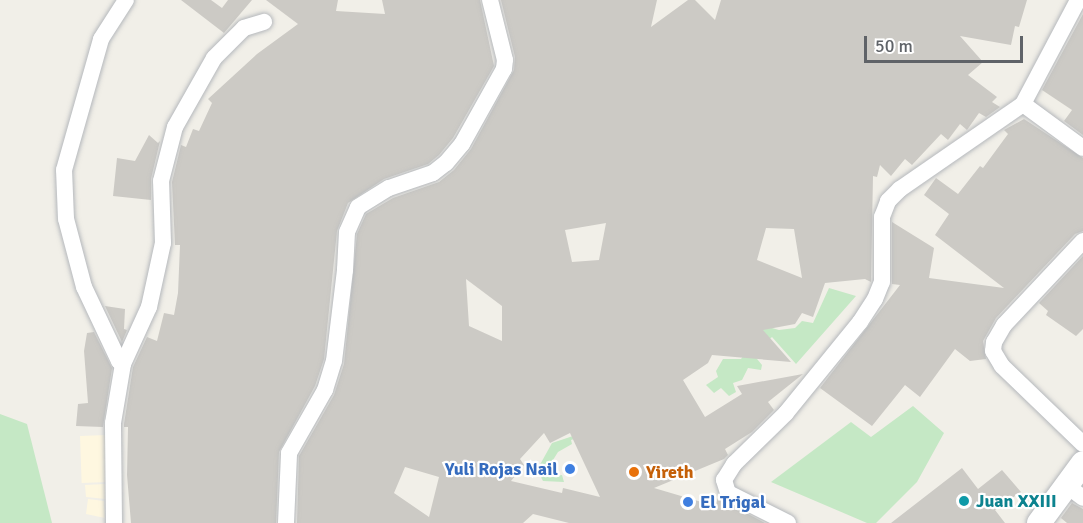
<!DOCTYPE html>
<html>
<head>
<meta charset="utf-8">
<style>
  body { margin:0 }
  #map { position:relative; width:1083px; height:523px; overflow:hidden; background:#f1efe8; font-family:Signika,sans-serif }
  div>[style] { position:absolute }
  .commercial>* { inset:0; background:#fef7e0; transform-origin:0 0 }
  .green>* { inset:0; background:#c5e8c5 }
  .building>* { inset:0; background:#cccac5 }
  .roads { filter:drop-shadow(0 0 2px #b5b8bc) drop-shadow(0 0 2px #b5b8bc) }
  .street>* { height:16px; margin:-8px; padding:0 8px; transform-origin:8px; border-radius:8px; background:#fff }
  .secondary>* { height:24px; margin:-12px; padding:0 12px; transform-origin:12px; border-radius:12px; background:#fff }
  .dots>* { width:16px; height:16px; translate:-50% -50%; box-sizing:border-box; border:3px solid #fff; border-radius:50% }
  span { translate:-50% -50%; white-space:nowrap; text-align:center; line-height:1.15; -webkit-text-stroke:4.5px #fff; paint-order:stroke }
  .shop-label { font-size:18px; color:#366cbe; font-weight:700 }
  .right { translate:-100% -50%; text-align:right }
  .left { translate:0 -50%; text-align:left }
  .food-label { font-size:18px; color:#c56008; font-weight:700 }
  .culture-label { font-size:18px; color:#0d838f; font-weight:700 }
  .scale { position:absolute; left:864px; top:36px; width:159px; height:27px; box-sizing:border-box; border:3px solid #5f6368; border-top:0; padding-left:8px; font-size:18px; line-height:21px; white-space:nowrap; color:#5f6368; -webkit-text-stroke:4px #fff; paint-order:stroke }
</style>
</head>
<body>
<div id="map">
  <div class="commercial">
    <i style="left:106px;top:435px;width:47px;height:26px;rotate:88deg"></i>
    <i style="clip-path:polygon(105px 484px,106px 499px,86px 497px,85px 485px)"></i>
    <i style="clip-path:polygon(88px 499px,104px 501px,105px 518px,86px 514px)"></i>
  </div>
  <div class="green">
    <i style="clip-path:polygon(829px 288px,856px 296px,796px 364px,772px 337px,753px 354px,762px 365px,761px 370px,748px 368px,742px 380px,733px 383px,736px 392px,729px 396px,721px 388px,714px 393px,706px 385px,718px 377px,716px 371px,723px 359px,741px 359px,765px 326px,779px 330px,795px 328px,802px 321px,813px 323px)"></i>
    <i style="clip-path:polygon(913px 406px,944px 433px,917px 482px,876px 523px,867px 523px,771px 482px,851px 422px,871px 437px)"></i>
    <i style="clip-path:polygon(0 414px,27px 424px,52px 523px,0 523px)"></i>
    <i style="clip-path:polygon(591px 430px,592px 433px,571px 440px,572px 444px,558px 452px,553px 460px,556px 476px,562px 475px,564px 482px,543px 481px,537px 470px,552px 443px)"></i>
  </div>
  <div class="building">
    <i style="clip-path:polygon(181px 0,211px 0,222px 8px,228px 0,252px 0,224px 33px)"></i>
    <i style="clip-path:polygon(266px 0,338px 0,336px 11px,385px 14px,382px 0,480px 0,494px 66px,453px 138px,439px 155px,428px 164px,384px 179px,348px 203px,337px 231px,324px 359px,315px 386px,279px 452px,276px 523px,131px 523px,127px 475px,128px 427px,124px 427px,124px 424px,133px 367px,147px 337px,157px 341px,164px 313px,174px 315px,178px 293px,180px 245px,175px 245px,172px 182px,181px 145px,186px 147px,193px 129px,199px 131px,212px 103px,208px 99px,257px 54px,298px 24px)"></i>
    <i style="clip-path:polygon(evenodd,501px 0,657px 0,651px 27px,688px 0,695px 0,715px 20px,721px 0,1027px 0,1019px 27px,1015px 26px,1011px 45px,960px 36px,983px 62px,968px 75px,997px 97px,992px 102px,1000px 107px,986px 117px,979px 113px,967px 130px,960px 124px,948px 140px,941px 134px,912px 165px,905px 159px,891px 176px,880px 165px,877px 177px,873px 176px,871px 282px,865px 279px,825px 283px,813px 317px,802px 313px,795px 324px,763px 330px,791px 362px,712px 355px,708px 363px,683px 380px,705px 417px,742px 394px,737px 386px,803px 374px,768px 402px,774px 410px,752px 432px,725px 449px,728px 455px,724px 459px,654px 488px,715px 506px,718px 498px,765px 523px,569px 523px,533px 514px,523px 523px,297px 523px,299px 456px,334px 395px,344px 364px,357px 234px,366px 214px,393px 198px,439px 182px,454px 170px,471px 149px,514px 70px,515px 57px,501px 0,606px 223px,599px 260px,572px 262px,565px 230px,606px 223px,501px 0,766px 228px,794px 229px,802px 278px,757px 260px,766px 228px,501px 0,466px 279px,502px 306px,502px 341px,469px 326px,466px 279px,501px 0,544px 433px,550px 443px,570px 433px,600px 497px,563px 488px,562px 493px,511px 481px,524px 465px,520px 459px,544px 433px,501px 0,405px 467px,439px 477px,429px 517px,394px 493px,405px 467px)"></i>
    <i style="clip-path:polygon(1083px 14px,1083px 135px,1064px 121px,1072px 110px,1042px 90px)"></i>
    <i style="clip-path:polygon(1024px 119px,1083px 158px,1083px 231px,1075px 234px,996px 318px,983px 341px,986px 359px,970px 361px,955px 349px,920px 397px,905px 385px,872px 426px,820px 388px,900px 285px,892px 284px,892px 222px,934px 248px,929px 278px,1004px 288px,935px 235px,949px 214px,924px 195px,936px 178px,958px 194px,980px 166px,983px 168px,1008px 134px,1004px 130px)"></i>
    <i style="clip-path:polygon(149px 135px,158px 143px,160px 141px,151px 179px,151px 200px,113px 196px,117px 158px,135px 161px)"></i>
    <i style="clip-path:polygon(1083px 256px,1083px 329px,1076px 336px,1046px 315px,1048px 311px,1039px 303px)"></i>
    <i style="clip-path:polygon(105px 306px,125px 309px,124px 329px,127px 330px,122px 342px)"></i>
    <i style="clip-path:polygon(94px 332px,112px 368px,103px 427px,76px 426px,78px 404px,88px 403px,84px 351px,87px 333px)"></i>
    <i style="clip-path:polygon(962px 468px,978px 489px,1002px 470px,1021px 492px,995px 510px,1005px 523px,891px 523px)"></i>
    <i style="clip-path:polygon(1072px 503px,1083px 509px,1083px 523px,1067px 523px,1061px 518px)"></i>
  </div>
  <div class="roads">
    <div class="street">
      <i style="left:1023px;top:104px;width:74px;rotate:36.3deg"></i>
      <i style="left:1083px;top:241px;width:115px;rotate:133.2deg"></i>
      <i style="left:1004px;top:325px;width:20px;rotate:120deg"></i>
      <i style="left:994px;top:342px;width:9px;rotate:96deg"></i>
      <i style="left:993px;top:351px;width:17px;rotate:59deg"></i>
      <i style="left:1002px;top:366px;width:112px;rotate:43.9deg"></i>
      <i style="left:123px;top:364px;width:5px;rotate:-143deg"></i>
      <i style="left:119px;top:361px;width:82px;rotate:-115.3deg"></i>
      <i style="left:84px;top:287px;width:70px;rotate:-104.8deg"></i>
      <i style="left:66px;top:219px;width:49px;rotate:-92.3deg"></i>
      <i style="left:64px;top:170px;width:136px;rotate:-74.2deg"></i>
      <i style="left:101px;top:39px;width:46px;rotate:-57.3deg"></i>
      <i style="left:1066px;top:485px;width:21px;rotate:37deg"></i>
      <i style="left:114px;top:523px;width:100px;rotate:-90.6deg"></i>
      <i style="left:113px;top:423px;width:60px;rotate:-80.4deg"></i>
      <i style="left:123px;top:364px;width:63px;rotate:-65.5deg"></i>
      <i style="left:149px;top:307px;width:66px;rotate:-77.7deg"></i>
      <i style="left:163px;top:243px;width:62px;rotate:-91.8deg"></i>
      <i style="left:161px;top:181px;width:56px;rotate:-75.5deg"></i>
      <i style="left:175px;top:127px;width:79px;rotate:-60.5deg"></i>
      <i style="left:214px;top:58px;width:42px;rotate:-45deg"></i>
      <i style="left:244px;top:28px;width:21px;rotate:-17deg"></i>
      <i style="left:286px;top:523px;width:70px;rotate:-87.5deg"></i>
      <i style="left:289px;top:453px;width:73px;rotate:-60.3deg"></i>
      <i style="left:325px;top:390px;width:30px;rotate:-73deg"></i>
      <i style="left:334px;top:361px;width:92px;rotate:-83.1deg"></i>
      <i style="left:345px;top:270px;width:38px;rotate:-87deg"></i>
      <i style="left:347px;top:232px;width:27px;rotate:-66deg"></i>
      <i style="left:358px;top:207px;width:36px;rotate:-32deg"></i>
      <i style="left:389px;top:188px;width:46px;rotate:-18.8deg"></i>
      <i style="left:433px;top:173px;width:16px;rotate:-38deg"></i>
      <i style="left:446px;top:163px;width:25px;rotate:-50deg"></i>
      <i style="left:462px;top:144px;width:86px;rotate:-60.8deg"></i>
      <i style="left:504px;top:69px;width:9px;rotate:-84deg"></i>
      <i style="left:505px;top:60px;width:62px;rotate:-104deg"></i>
      <i style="left:788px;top:523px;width:67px;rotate:-153.4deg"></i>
      <i style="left:728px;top:493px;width:14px;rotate:-107deg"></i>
      <i style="left:724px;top:480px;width:19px;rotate:-58deg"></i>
      <i style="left:734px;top:464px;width:73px;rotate:-44.4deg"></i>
      <i style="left:786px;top:413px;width:117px;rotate:-50.9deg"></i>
      <i style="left:860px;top:322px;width:27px;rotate:-57deg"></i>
      <i style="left:875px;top:299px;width:18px;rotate:-68deg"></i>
      <i style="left:882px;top:282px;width:65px;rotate:-90deg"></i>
      <i style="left:882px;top:217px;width:17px;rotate:-69deg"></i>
      <i style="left:888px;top:201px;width:17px;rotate:-45deg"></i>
      <i style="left:900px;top:189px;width:150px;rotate:-34.6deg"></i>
      <i style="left:1023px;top:104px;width:118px;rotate:-62.1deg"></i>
    </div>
    <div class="secondary">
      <i style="left:1039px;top:523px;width:74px;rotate:-53.7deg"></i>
    </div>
  </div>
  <div class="dots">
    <i style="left:570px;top:469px;background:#3f7fe0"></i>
    <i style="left:634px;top:472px;background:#e8710a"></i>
    <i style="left:964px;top:501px;background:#0f9aa8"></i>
    <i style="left:688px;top:502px;background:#3f7fe0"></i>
  </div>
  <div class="shop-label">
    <span class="right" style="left:558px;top:469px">Yuli Rojas Nail</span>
    <span class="left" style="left:700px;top:502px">El Trigal</span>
  </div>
  <div class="food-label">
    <span class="left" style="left:646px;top:472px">Yireth</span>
  </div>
  <div class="culture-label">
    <span class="left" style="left:976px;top:501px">Juan XXIII</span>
  </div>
  <div class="scale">50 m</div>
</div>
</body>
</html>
